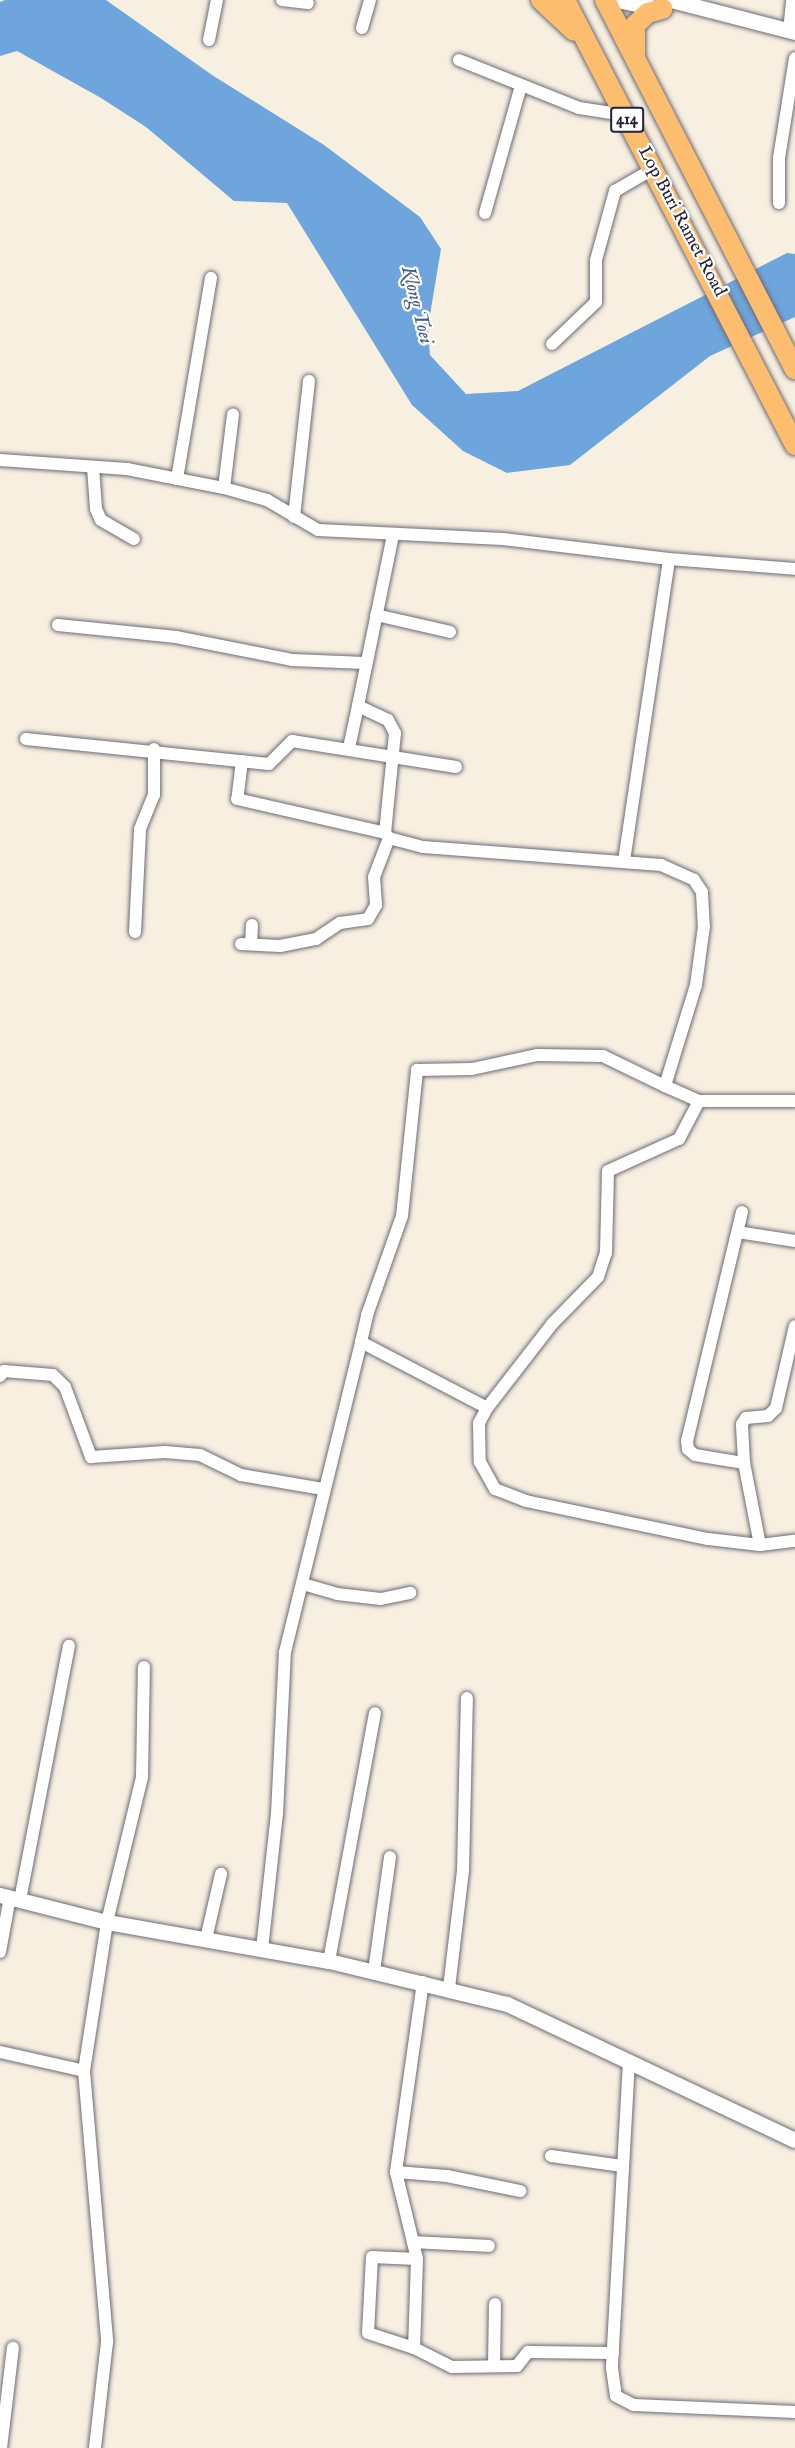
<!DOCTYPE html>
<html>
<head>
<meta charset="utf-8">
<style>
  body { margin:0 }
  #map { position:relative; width:795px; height:2448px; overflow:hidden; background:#f7f0e1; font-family:"IM FELL English",serif }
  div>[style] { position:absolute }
  .water>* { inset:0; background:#6ea5dc }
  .roads { filter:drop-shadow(0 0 2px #6d6a75) drop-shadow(0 0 2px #6d6a75) }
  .minor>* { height:12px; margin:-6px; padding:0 6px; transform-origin:6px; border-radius:6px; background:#fff }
  .tertiary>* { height:15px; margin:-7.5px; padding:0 7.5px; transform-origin:7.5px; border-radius:7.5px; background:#fff }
  .primary>* { height:20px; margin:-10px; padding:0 10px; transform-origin:10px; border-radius:10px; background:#fcbd6f }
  span { translate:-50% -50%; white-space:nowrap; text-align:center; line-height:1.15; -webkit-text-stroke:4.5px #fff; paint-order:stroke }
  .shield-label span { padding:2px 4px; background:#fff; border:2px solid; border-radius:4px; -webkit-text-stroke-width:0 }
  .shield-label { font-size:16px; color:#22223b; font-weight:700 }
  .street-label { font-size:18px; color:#22223b }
  .water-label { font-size:20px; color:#445d83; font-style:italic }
</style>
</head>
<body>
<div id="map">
  <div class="water">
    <i style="clip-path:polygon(5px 0,106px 0,212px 75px,324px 145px,420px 217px,441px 249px,428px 327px,430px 355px,466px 394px,518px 391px,787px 253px,795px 254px,795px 317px,710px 356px,570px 465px,507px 473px,463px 451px,412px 405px,287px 203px,234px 201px,146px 127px,101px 98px,17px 51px,0 56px,0 2px)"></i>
  </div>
  <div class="roads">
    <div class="minor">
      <i style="left:282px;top:0;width:26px;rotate:7deg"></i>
      <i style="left:362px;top:28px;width:29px;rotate:-74deg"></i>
      <i style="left:789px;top:31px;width:31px;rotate:-84deg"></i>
      <i style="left:209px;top:40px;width:41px;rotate:-78.7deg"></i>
      <i style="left:459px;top:60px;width:129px;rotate:21.8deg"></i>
      <i style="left:579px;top:108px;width:46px;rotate:8.8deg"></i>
      <i style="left:779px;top:203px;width:45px;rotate:-90deg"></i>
      <i style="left:779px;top:158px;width:101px;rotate:-80.9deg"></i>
      <i style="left:485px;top:213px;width:132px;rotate:-74.2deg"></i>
      <i style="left:552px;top:344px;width:61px;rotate:-43.7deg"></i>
      <i style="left:596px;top:302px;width:42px;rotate:-90deg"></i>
      <i style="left:596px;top:260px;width:72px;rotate:-74.6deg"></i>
      <i style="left:615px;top:191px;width:44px;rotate:-30.1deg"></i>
      <i style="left:0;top:460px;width:127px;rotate:4.1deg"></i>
      <i style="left:127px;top:469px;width:99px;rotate:11.1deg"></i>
      <i style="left:224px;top:488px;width:45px;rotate:15.6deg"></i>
      <i style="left:267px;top:500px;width:59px;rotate:30.5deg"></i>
      <i style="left:318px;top:530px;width:185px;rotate:2.8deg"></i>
      <i style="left:503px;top:539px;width:167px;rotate:6.9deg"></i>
      <i style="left:669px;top:559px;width:126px;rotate:4.5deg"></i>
      <i style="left:93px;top:467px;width:42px;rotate:85.9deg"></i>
      <i style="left:96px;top:509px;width:12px;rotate:66deg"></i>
      <i style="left:101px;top:520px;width:38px;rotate:30deg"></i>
      <i style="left:177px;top:479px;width:204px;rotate:-80.4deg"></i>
      <i style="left:224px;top:488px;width:74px;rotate:-83deg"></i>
      <i style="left:294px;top:517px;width:137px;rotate:-83.7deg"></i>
      <i style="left:393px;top:535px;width:175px;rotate:101.6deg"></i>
      <i style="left:358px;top:706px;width:33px;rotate:25deg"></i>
      <i style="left:388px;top:720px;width:15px;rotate:62deg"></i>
      <i style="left:395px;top:733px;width:100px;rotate:95.7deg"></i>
      <i style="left:385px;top:833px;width:6px;rotate:51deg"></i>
      <i style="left:389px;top:838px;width:35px;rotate:15deg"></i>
      <i style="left:423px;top:847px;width:239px;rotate:4.3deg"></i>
      <i style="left:661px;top:865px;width:36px;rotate:24deg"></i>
      <i style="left:694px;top:880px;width:14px;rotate:56deg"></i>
      <i style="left:702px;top:892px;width:34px;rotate:87deg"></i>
      <i style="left:704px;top:926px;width:60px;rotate:97.7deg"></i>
      <i style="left:696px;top:985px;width:106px;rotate:107.1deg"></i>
      <i style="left:665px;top:1086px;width:37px;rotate:24deg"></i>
      <i style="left:699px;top:1101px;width:96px"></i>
      <i style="left:376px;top:615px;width:76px;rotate:12.9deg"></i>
      <i style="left:58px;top:625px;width:119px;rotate:5.8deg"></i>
      <i style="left:176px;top:637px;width:118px;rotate:11.2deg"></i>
      <i style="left:292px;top:660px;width:73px;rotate:2.4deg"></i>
      <i style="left:26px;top:739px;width:244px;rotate:5.9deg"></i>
      <i style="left:269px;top:764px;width:33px;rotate:-45deg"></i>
      <i style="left:292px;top:741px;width:166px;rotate:9deg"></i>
      <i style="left:349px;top:748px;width:43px;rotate:-77.9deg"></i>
      <i style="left:242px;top:761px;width:38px;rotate:97deg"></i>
      <i style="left:237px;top:799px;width:152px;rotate:12.9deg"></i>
      <i style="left:624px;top:861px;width:305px;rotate:-81.5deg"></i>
      <i style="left:135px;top:932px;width:103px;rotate:-87.2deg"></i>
      <i style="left:140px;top:829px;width:37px;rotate:-68deg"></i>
      <i style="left:154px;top:795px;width:46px;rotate:-90deg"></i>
      <i style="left:241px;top:944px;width:39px;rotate:3deg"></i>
      <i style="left:280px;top:946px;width:37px;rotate:-11deg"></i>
      <i style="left:316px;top:939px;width:29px;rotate:-34deg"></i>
      <i style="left:340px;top:923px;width:28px;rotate:-8deg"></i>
      <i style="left:368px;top:919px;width:16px;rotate:-60deg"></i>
      <i style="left:376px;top:905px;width:28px;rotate:-94deg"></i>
      <i style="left:374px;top:877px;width:42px;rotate:-69deg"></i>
      <i style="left:251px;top:944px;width:19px;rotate:-87deg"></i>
      <i style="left:742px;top:1212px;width:236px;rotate:103.5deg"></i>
      <i style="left:687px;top:1441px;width:8px;rotate:83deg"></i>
      <i style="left:688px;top:1449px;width:9px;rotate:41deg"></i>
      <i style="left:695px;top:1455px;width:50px;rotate:9.3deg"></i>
      <i style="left:738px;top:1232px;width:58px;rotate:9deg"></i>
      <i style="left:361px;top:1342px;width:28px;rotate:-77deg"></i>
      <i style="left:367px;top:1315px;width:105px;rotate:-70.5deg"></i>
      <i style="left:402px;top:1216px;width:147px;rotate:-84.1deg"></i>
      <i style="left:417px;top:1070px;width:55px;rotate:-1deg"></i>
      <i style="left:472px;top:1069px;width:66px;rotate:-12.2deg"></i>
      <i style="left:537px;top:1055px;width:66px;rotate:0.9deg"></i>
      <i style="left:603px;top:1056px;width:69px;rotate:25.8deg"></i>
      <i style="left:0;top:1376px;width:6px;rotate:-51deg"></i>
      <i style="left:4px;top:1371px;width:49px;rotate:4.7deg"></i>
      <i style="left:53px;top:1375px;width:17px;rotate:45deg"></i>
      <i style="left:65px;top:1387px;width:75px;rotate:69.6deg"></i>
      <i style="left:91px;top:1457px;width:74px;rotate:-3.9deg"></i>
      <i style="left:165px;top:1452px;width:35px;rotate:5deg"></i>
      <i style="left:200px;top:1455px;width:46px;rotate:26deg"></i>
      <i style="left:241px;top:1475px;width:83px;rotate:9.7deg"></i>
      <i style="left:487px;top:1408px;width:17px;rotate:118deg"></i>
      <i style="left:479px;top:1423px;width:39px;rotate:89deg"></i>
      <i style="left:480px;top:1462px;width:31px;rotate:61deg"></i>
      <i style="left:495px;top:1489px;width:33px;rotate:21deg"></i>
      <i style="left:526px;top:1501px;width:186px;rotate:11.8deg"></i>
      <i style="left:708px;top:1539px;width:52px;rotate:6.6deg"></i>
      <i style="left:760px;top:1545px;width:35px;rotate:-7deg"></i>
      <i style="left:760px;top:1545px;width:84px;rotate:-101deg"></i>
      <i style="left:744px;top:1463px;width:39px;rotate:-93deg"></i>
      <i style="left:742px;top:1424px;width:7px;rotate:-56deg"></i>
      <i style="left:746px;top:1418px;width:22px;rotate:-5deg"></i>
      <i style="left:768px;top:1416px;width:11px;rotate:-45deg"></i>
      <i style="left:776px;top:1408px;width:84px;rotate:-77deg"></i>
      <i style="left:303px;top:1584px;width:35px;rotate:16deg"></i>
      <i style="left:337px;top:1594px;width:44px;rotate:6.5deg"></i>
      <i style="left:381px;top:1599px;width:30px;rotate:-12deg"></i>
      <i style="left:20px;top:1900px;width:259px;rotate:-79.1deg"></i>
      <i style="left:206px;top:1939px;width:67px;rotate:-77deg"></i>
      <i style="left:262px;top:1949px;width:136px;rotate:-83.7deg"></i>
      <i style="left:277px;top:1814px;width:162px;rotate:-87.2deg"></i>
      <i style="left:285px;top:1652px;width:319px;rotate:-76.2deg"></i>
      <i style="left:361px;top:1342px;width:142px;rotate:27.6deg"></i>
      <i style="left:487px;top:1408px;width:108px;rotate:-52.2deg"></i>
      <i style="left:553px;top:1323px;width:64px;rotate:-45.6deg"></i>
      <i style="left:598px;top:1277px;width:25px;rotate:-72deg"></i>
      <i style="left:606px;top:1253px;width:82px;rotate:-88.6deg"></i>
      <i style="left:608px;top:1171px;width:78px;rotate:-24.3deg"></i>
      <i style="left:679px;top:1139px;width:43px;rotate:-62.2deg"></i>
      <i style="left:0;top:1952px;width:56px;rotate:-79.7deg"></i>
      <i style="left:329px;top:1961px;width:252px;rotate:-79.5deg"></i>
      <i style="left:374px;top:1971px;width:115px;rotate:-82deg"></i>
      <i style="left:423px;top:1982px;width:192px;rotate:98.1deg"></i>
      <i style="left:396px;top:2172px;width:89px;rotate:76.4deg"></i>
      <i style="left:417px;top:2259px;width:89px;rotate:91.9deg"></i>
      <i style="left:414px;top:2348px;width:42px;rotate:26.6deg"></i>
      <i style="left:452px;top:2367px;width:65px;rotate:-0.9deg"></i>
      <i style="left:517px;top:2366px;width:18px;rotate:-52deg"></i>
      <i style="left:528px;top:2352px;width:85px;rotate:0.7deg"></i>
      <i style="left:449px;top:1988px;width:119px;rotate:-83.2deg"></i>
      <i style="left:463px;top:1870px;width:172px;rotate:-88.7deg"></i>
      <i style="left:0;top:2052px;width:86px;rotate:12.7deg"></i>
      <i style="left:84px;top:2071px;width:151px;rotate:-81.2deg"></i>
      <i style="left:107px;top:1922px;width:149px;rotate:-76.4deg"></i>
      <i style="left:142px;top:1777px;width:110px;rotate:-89deg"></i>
      <i style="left:629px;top:2061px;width:307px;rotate:93.2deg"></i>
      <i style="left:612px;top:2368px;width:28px;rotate:82deg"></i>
      <i style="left:616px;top:2396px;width:20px;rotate:27deg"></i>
      <i style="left:634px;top:2405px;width:161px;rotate:2.5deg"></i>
      <i style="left:84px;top:2071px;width:272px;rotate:85.1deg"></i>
      <i style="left:107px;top:2342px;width:107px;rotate:96.5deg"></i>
      <i style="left:551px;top:2156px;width:72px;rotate:8deg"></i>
      <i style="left:396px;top:2172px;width:51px;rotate:4.5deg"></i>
      <i style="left:447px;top:2176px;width:75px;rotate:11.6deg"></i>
      <i style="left:413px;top:2242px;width:76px;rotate:3deg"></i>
      <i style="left:414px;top:2348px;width:48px;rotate:-161.9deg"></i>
      <i style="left:368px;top:2333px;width:76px;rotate:-87deg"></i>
      <i style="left:372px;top:2257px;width:45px;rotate:2.5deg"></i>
      <i style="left:494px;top:2366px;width:62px;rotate:-89.1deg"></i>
      <i style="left:1px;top:2448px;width:101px;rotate:-83.2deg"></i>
    </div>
    <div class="tertiary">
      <i style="left:617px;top:0;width:45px;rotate:11.6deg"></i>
      <i style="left:671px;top:0;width:128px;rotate:14.5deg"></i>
      <i style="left:0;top:1895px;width:110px;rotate:14.2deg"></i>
      <i style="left:107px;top:1922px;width:225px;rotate:10deg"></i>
      <i style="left:329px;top:1961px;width:183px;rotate:13.6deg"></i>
      <i style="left:507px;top:2004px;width:318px;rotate:25.3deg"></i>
    </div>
    <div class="primary">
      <i style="left:541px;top:0;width:45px;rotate:43.2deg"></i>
      <i style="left:565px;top:0;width:501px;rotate:62.67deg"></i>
      <i style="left:605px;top:0;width:415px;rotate:62.8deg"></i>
      <i style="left:635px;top:56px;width:31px;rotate:-90deg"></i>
      <i style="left:635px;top:25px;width:18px;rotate:-43deg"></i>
      <i style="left:648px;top:13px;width:15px;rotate:-16deg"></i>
    </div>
  </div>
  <div class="shield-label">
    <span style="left:627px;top:120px">414</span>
  </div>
  <div class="street-label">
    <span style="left:681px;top:222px;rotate:62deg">Lop Buri Ramet Road</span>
  </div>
  <div class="water-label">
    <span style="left:417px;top:305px;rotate:76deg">Klong Toei</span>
  </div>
</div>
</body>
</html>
